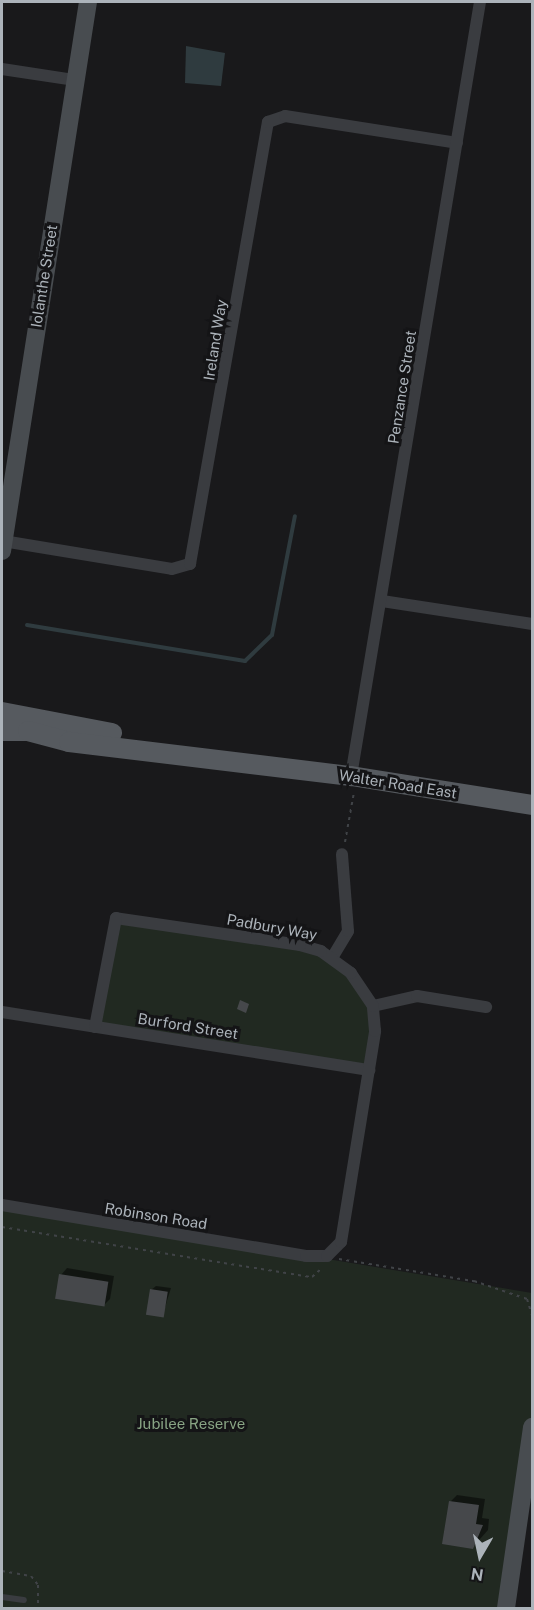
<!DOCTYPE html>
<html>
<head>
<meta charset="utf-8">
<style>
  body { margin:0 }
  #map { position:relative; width:534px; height:1610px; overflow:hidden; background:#19191b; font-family:"Public Sans",sans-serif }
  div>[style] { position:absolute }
  .green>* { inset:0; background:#212921 }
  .water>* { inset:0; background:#2f3b3f }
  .shadow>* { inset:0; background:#0007 }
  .stream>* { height:4px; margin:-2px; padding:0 2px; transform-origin:2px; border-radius:2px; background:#2f3b3f }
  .building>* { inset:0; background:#46484b; transform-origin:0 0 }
  .path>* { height:2px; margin-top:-1px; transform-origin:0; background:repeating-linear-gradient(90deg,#404347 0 3px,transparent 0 7.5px) }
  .lane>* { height:6px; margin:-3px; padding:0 3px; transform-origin:3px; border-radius:3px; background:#3a3c40 }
  .street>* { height:12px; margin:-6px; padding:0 6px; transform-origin:6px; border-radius:6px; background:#3a3c40 }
  .secondary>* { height:18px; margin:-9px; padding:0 9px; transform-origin:9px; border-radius:9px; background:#484c50 }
  .primary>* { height:20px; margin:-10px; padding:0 10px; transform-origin:10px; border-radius:10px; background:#565a5f }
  span { translate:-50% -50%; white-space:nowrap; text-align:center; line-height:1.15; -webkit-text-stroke:6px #141416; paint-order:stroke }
  .street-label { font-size:15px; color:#acb3ba }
  .park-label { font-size:15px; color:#88a484 }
  .frame { position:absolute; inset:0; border:3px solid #acb3ba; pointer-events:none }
  .north { position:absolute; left:450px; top:1526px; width:60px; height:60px; -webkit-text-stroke:4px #141416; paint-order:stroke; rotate:189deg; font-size:16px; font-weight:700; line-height:24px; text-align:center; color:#acb3ba }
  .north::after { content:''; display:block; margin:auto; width:21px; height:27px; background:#acb3ba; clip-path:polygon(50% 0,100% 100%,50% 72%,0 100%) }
</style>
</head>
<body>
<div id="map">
  <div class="green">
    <i style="clip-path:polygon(116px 918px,300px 945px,332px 958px,373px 1006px,369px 1070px,95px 1027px)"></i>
    <i style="clip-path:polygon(2px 1205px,532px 1293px,532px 1427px,506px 1608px,2px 1608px)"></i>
  </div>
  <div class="water">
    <i style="clip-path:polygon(186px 46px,225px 53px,221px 86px,185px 83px)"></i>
  </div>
  <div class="shadow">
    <i style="clip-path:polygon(67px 1268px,114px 1276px,110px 1299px,104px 1305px,61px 1275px)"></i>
    <i style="clip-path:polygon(156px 1286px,171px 1288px,162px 1317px,151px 1290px)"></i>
    <i style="clip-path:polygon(457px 1495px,485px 1499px,482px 1518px,489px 1519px,488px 1530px,473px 1547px,451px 1501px)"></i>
  </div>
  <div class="stream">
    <i style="left:27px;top:625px;width:221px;rotate:9.4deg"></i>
    <i style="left:245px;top:661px;width:37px;rotate:-44deg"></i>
    <i style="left:272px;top:635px;width:121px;rotate:-79.1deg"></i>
  </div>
  <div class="building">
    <i style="clip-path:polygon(240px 1000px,249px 1004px,246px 1013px,237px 1009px)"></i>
    <i style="left:59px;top:1274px;width:50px;height:25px;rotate:9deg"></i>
    <i style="left:150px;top:1289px;width:18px;height:26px;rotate:9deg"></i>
    <i style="clip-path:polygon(449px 1501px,479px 1505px,476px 1524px,483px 1525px,473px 1549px,442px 1544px)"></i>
  </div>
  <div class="path">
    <i style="left:345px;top:842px;width:51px;rotate:-79.8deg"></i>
    <i style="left:2px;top:1227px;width:314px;rotate:9.2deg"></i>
    <i style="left:312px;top:1277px;width:15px;rotate:-42deg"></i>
    <i style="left:339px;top:1259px;width:137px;rotate:9.3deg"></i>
    <i style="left:474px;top:1281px;width:56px;rotate:18.8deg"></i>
    <i style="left:527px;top:1299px;width:17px;rotate:73deg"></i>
    <i style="left:2px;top:1571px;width:29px;rotate:10deg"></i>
    <i style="left:31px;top:1576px;width:11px;rotate:52deg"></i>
    <i style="left:38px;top:1585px;width:23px;rotate:90deg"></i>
  </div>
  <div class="lane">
    <i style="left:2px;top:1597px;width:22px;rotate:8deg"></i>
  </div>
  <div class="street">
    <i style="left:2px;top:69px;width:74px;rotate:8.6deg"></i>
    <i style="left:3px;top:541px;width:171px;rotate:9.4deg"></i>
    <i style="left:172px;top:569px;width:19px;rotate:-16deg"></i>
    <i style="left:190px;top:564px;width:449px;rotate:-80deg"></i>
    <i style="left:268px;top:122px;width:18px;rotate:-19deg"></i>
    <i style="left:285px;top:116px;width:174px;rotate:8.9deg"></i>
    <i style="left:382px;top:601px;width:152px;rotate:8.7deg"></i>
    <i style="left:351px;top:776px;width:785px;rotate:-80.54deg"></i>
    <i style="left:332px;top:958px;width:31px;rotate:-59deg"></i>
    <i style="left:348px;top:931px;width:77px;rotate:-94.5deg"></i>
    <i style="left:373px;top:1006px;width:45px;rotate:-12.8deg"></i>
    <i style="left:417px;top:996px;width:70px;rotate:9.1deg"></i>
    <i style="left:2px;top:1012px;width:372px;rotate:9deg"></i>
    <i style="left:2px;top:1205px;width:308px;rotate:9.5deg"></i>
    <i style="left:306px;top:1256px;width:21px"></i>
    <i style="left:327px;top:1256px;width:20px;rotate:-45deg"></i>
    <i style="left:341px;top:1242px;width:214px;rotate:-80.8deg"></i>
    <i style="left:375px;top:1031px;width:25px;rotate:-95deg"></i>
    <i style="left:373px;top:1006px;width:40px;rotate:-124deg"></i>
    <i style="left:351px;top:973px;width:37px;rotate:-144deg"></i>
    <i style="left:321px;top:951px;width:22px;rotate:-164deg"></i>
    <i style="left:300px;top:945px;width:186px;rotate:-171.7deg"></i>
    <i style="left:116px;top:918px;width:111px;rotate:100.9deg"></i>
  </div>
  <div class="secondary">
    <i style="left:2px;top:551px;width:556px;rotate:-81.1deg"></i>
    <i style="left:506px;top:1608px;width:183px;rotate:-81.8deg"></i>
  </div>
  <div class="primary">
    <i style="left:2px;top:712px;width:112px;rotate:10.8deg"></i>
    <i style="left:2px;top:731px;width:26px"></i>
    <i style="left:28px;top:731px;width:42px;rotate:15deg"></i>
    <i style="left:69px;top:742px;width:284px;rotate:6.9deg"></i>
    <i style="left:351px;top:776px;width:183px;rotate:9.1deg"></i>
  </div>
  <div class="street-label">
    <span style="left:44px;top:276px;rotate:-81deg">Iolanthe Street</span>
    <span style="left:215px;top:340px;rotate:-81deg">Ireland Way</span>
    <span style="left:402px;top:387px;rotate:-81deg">Penzance Street</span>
    <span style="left:398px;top:784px;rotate:9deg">Walter Road East</span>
    <span style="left:272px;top:927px;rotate:10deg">Padbury Way</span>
    <span style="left:188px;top:1026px;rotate:9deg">Burford Street</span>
    <span style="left:156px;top:1216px;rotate:9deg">Robinson Road</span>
  </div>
  <div class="park-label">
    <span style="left:191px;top:1424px">Jubilee Reserve</span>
  </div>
  <div class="frame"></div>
  <div class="north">N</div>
</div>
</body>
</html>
